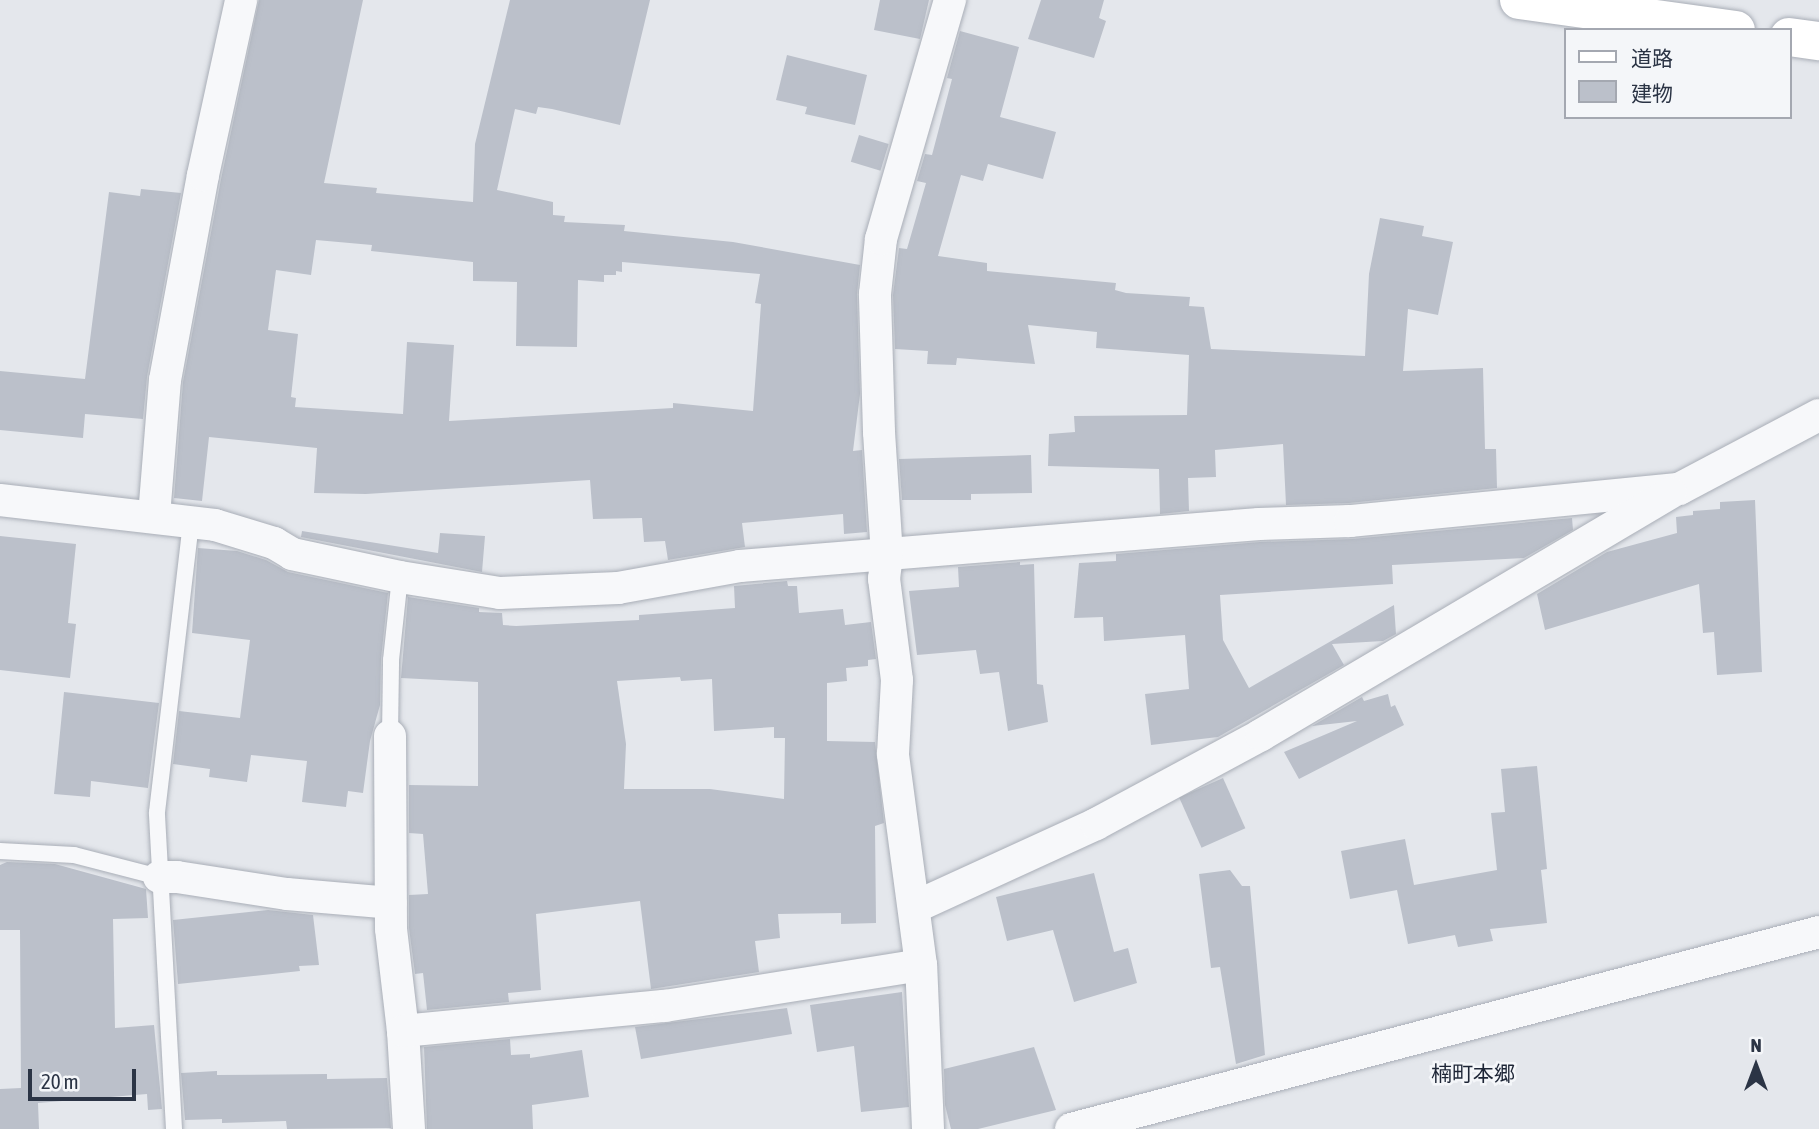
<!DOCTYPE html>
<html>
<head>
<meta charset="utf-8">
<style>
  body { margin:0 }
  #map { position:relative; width:1819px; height:1129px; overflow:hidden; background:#e4e7ec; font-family:"Asap Condensed","Noto Sans JP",sans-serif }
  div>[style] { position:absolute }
  .building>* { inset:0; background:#bbc0ca; transform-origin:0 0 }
  .roads { filter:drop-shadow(0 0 2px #a9aeb7) drop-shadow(0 0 2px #a9aeb7) }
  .lane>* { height:16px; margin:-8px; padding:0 8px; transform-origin:8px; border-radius:8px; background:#f7f8fa }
  .street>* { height:32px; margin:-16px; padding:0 16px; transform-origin:16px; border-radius:16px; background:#f7f8fa }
  .secondary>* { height:38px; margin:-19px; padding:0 19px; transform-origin:19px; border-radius:19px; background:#fff }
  span { translate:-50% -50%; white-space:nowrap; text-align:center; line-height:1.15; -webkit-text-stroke:5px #f4f6f9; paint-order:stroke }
  .quarter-label { font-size:21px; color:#1d2536 }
  .legend { position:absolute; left:1564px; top:28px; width:228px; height:91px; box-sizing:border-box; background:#f4f6f9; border:2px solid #a4a8b1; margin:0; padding:9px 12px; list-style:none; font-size:21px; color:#2b3445 }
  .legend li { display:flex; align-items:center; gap:14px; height:35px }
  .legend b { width:35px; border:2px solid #a4a8b1 }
  .north { position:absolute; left:1721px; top:1031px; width:70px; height:70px; -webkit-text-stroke:5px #f4f6f9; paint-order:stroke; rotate:0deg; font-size:19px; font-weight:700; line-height:28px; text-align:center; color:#2b3445 }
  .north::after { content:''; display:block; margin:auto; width:24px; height:32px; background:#2b3445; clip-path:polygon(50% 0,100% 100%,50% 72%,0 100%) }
  .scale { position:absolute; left:28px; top:1069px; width:108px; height:32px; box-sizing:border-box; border:4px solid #2b3445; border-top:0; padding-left:9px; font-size:21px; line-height:24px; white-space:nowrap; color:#2b3445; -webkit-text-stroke:5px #f4f6f9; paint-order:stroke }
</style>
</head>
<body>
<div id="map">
  <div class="building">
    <i style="clip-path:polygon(evenodd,259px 0,363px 0,324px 183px,377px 188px,376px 193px,473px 202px,475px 144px,510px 0,650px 0,620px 125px,552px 109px,538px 107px,536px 114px,515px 109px,497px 190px,553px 202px,553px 215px,565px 216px,564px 222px,625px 225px,624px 231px,733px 242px,860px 265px,857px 294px,860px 394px,853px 451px,862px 450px,867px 532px,844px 534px,843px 514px,742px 523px,745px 547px,668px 560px,665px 541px,644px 542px,642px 518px,593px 519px,590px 480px,366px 494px,314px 493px,317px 448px,209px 437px,202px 501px,174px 498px,183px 382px,221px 179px,259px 0,316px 240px,372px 245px,371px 251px,473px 262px,473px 281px,517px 282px,516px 346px,577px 347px,578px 280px,604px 282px,604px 275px,616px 275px,616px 271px,622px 272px,622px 262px,760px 274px,755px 303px,761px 304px,753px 411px,673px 403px,673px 408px,449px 421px,454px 345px,407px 342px,403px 414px,295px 407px,296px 398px,291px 397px,298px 334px,268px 330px,276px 270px,311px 275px,316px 240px)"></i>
    <i style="clip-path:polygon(880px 0,929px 0,920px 39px,874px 30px)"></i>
    <i style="clip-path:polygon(1041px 0,1104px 0,1099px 18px,1106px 21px,1094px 58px,1028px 39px)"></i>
    <i style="clip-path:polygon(960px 31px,1019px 47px,1000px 117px,1056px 132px,1043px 179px,988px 164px,983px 181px,961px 175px,938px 256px,987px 263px,987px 271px,1116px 283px,1115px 290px,1126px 293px,1190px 297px,1189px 306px,1204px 307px,1211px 349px,1365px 356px,1369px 274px,1380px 218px,1424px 226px,1422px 236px,1453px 242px,1438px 315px,1408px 309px,1403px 371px,1483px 368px,1485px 449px,1496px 449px,1497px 488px,1349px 503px,1286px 505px,1283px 444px,1215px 450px,1216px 477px,1188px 478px,1189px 511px,1160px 514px,1159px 469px,1048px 466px,1049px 434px,1075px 432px,1074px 416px,1187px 415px,1189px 355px,1096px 348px,1097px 332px,1028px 325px,1035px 364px,957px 358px,956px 365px,927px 364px,928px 351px,895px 349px,893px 295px,899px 248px,907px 249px,926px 183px,917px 181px,925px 154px,932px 155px,952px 79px,947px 78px)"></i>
    <i style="clip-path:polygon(787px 55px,867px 75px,855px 125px,805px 114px,807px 107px,776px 100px)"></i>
    <i style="left:859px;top:135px;width:31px;height:28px;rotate:17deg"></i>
    <i style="clip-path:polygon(141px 189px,181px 193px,147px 377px,143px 419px,85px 414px,83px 438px,0 430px,0 371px,85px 379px,109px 192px,140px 196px)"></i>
    <i style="clip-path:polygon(1031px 455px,1032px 493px,971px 494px,971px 500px,902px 500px,899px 459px)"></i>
    <i style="clip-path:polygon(1755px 500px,1762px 672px,1717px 675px,1714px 632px,1703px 633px,1699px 584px,1545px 630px,1537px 594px,1607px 552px,1677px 533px,1676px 517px,1693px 515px,1693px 511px,1720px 509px,1720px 502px)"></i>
    <i style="clip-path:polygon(1572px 518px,1573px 530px,1524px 558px,1392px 565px,1393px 584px,1220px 595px,1223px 640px,1249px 688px,1394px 605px,1396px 634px,1383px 641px,1332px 644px,1344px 665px,1218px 737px,1151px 745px,1145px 694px,1189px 689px,1185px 635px,1104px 641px,1103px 617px,1074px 618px,1079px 563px,1116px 561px,1116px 554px,1260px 542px,1352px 539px)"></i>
    <i style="clip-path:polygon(302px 531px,438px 553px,440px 533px,485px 536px,482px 572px,301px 537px)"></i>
    <i style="clip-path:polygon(0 536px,76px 544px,68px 623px,76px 624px,70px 678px,0 670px)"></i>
    <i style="clip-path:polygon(198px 548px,237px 551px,266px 560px,288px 572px,388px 593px,381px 659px,380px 705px,370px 741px,363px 793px,348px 791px,346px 807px,302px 802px,307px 761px,251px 755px,247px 782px,209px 777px,210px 769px,173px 764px,179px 711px,240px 718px,250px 640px,192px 633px)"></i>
    <i style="clip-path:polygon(1020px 562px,1020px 565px,1034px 564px,1037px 684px,1043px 685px,1048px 722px,1008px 731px,999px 672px,980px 674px,976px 650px,917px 655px,909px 591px,959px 587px,958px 567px)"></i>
    <i style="clip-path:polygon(evenodd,787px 581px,788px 586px,797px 586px,799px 613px,843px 609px,845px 625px,871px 622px,876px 659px,868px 660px,868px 666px,846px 668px,847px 681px,827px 683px,827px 741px,875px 742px,884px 823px,875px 826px,876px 923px,841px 924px,841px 913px,778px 914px,780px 938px,755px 941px,759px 972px,651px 989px,640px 901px,536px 914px,541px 990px,508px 993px,509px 1002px,427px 1010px,423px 973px,415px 974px,409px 928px,409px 895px,428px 894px,423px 834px,409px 833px,409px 785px,478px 786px,478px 682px,401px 678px,408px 597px,479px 608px,479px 612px,502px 613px,503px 625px,516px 626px,639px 620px,639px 615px,735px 608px,734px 586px,787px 581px,680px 677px,681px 681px,712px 679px,714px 731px,774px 727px,774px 738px,785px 738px,784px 799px,710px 789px,624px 789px,626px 744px,617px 681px,680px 677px)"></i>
    <i style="clip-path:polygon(64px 692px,159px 703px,148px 788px,91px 781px,90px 797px,54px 794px)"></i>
    <i style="clip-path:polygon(1388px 694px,1391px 707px,1395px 705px,1404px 725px,1299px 779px,1284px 752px,1357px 721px,1312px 726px,1362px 697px,1364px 701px)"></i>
    <i style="clip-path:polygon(1537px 766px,1547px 869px,1541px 870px,1547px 923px,1490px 929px,1493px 941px,1458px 947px,1455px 935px,1408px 944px,1397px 890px,1350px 899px,1341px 851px,1405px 839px,1414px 885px,1497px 870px,1491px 813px,1505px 812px,1501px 769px)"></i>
    <i style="left:1223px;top:778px;width:55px;height:48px;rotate:66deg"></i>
    <i style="clip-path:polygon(7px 862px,55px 864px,146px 889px,148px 918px,113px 919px,115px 1028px,154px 1025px,162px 1109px,148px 1110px,147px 1094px,38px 1103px,39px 1129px,0 1129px,0 1089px,21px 1088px,20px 930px,0 930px,0 865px)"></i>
    <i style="clip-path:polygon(1230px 870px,1242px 886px,1250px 886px,1265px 1055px,1236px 1064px,1220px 967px,1211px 968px,1199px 874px)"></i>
    <i style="clip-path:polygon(1094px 873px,1114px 952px,1128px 948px,1137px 983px,1074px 1002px,1053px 930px,1007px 941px,996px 897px)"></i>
    <i style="clip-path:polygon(268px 910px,313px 915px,319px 965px,299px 966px,300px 971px,178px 984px,173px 920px)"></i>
    <i style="clip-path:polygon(902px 992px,909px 1107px,861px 1112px,854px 1046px,817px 1052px,810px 1005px)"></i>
    <i style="clip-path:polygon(787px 1008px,792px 1034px,641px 1059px,635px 1027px)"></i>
    <i style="clip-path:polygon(510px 1039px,511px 1055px,530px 1054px,530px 1058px,582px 1050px,589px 1097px,532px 1105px,533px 1129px,427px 1129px,424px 1047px)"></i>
    <i style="clip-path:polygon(1034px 1047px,1056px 1110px,978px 1129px,951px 1129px,945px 1105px,944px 1069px)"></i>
    <i style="clip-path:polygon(217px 1071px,217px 1075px,327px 1074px,327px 1079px,387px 1078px,391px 1128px,287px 1129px,286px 1121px,222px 1123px,222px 1119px,185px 1120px,181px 1073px)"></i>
  </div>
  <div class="roads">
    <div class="lane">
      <i style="left:390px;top:736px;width:76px;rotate:-89.2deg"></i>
      <i style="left:391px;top:660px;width:83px;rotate:-83.8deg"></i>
      <i style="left:0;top:851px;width:74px;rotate:3.1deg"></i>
      <i style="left:74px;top:855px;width:88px;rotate:14.5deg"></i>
      <i style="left:174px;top:1129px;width:317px;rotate:-93.1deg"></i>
      <i style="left:157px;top:812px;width:293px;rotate:-83.3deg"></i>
    </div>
    <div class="street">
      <i style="left:0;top:500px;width:216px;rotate:6.6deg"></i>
      <i style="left:215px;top:525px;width:62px;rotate:17deg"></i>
      <i style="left:274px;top:543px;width:21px;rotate:31deg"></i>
      <i style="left:292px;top:554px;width:110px;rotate:12deg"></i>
      <i style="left:400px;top:577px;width:101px;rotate:9.1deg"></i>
      <i style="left:500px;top:593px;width:118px;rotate:-2.4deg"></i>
      <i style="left:618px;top:588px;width:124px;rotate:-10.2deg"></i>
      <i style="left:740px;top:566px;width:521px;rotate:-4.63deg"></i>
      <i style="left:1259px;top:524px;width:91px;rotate:-1.9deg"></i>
      <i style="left:1350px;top:521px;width:331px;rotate:-5.6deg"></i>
      <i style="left:1679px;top:489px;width:158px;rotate:-27.9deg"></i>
      <i style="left:154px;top:516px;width:136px;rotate:-85.4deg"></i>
      <i style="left:165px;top:380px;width:208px;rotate:-79.5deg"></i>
      <i style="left:203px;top:175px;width:179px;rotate:-77.7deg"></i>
      <i style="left:390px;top:736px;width:193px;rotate:89.7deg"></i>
      <i style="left:391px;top:929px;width:103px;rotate:83.3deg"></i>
      <i style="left:403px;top:1031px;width:98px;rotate:86.5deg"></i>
      <i style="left:159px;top:877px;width:18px"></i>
      <i style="left:177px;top:877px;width:111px;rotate:8.8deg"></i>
      <i style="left:287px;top:894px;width:104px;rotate:4.9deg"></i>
      <i style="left:915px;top:907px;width:199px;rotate:-24.6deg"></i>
      <i style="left:1096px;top:824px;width:187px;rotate:-28.3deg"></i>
      <i style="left:1261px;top:735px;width:476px;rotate:-30.6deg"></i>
      <i style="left:403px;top:1031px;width:263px;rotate:-5.5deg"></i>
      <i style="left:665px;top:1006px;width:259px;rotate:-9.1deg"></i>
      <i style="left:928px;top:1129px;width:164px;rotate:-92.4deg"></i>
      <i style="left:921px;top:965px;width:213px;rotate:-97.6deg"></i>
      <i style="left:893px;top:754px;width:74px;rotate:-86.9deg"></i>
      <i style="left:897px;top:680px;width:102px;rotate:-97.3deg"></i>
      <i style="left:884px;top:579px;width:23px;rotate:-83deg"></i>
      <i style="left:887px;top:556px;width:124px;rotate:-93.7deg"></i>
      <i style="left:879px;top:432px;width:138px;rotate:-91.7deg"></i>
      <i style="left:875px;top:294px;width:55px;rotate:-83.8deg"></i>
      <i style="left:881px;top:239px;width:249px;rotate:-73.9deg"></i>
      <i style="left:1071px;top:1129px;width:774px;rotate:-14.75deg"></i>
    </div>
    <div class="secondary">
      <i style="left:1519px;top:0;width:219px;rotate:7.9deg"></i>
      <i style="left:1789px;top:37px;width:30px;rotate:8deg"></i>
    </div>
  </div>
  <div class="quarter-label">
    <span style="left:1473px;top:1073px">楠町本郷</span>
  </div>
  <ul class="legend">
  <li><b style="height:9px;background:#fff"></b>道路</li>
  <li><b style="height:19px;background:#bbc0ca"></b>建物</li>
  </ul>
  <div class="north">N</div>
  <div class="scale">20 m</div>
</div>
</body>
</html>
